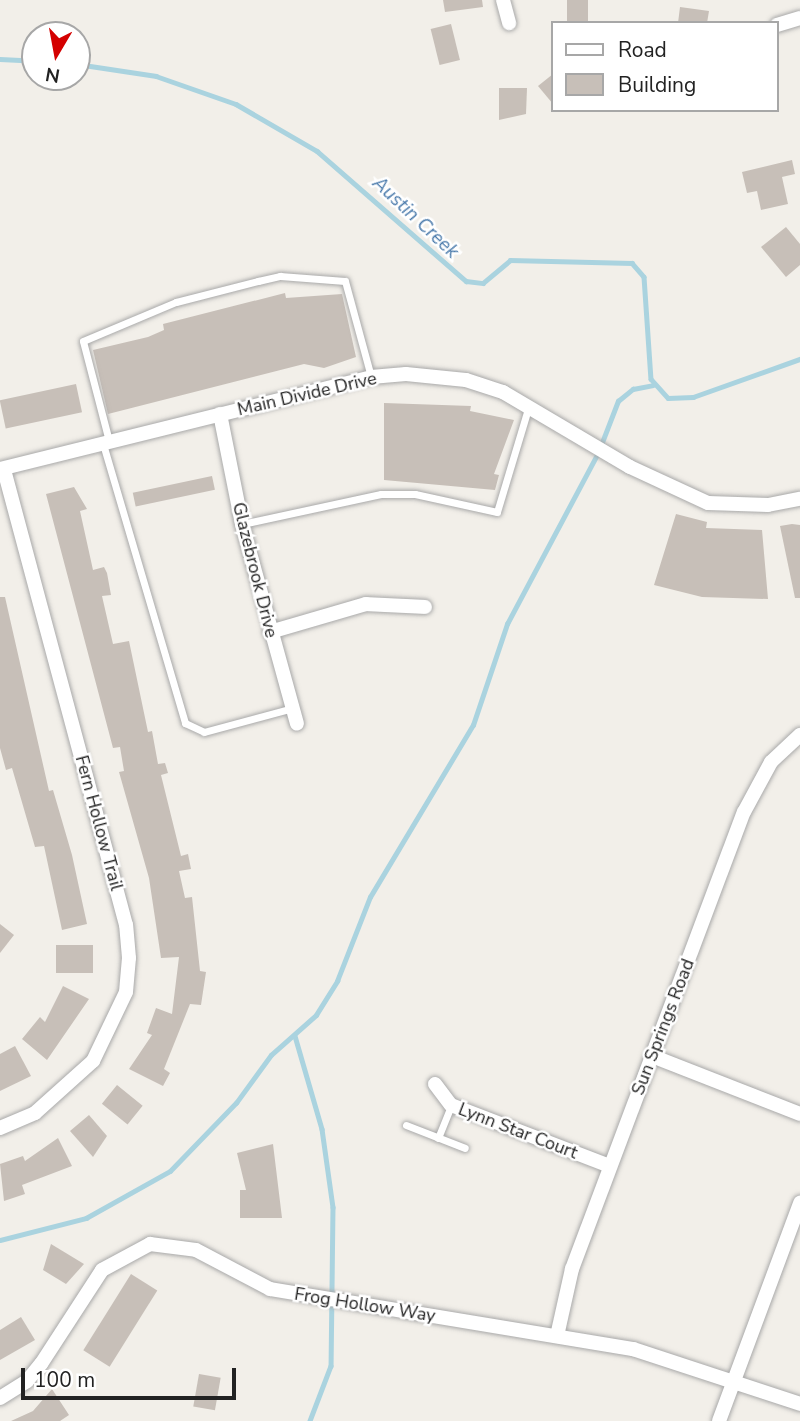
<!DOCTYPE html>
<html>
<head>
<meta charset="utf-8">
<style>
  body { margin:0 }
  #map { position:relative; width:800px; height:1421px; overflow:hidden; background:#f2efe9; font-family:"Nunito Sans",sans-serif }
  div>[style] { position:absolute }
  .stream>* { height:4.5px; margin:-2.25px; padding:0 2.25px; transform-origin:2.25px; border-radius:2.25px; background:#aad3df }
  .building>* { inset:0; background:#c7bfb8; transform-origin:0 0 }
  .roads { filter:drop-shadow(0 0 2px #a9a9a9) drop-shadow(0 0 2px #a9a9a9) }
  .service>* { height:7px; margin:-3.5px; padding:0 3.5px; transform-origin:3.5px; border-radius:3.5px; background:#fff }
  .minor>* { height:14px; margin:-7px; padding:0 7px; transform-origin:7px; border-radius:7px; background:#fff }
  span { translate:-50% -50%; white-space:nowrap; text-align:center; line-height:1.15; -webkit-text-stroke:5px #fff; paint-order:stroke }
  .street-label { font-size:18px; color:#222 }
  .water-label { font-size:19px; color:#4a7aab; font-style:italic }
  .legend { position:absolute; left:551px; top:21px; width:228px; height:91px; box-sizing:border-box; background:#fff; border:2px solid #a7a7a7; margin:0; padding:9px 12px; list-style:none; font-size:21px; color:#222 }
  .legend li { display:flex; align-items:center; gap:14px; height:35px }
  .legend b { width:35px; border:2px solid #a7a7a7 }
  .north { position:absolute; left:21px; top:21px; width:70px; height:70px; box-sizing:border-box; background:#fff; border:2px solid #a7a7a7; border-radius:50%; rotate:190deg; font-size:19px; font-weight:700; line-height:28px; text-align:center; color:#222 }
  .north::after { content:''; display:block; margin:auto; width:24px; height:32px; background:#d40000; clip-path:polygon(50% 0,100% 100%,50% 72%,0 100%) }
  .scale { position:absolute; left:21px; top:1368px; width:215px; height:32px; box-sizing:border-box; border:4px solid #222; border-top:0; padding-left:9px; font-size:21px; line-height:24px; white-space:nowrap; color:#222; -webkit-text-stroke:5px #fff; paint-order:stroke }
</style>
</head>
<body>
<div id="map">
  <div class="stream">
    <i style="left:0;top:59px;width:35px;rotate:3deg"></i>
    <i style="left:77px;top:64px;width:80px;rotate:8.6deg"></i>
    <i style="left:156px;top:76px;width:85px;rotate:19.3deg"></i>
    <i style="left:236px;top:104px;width:94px;rotate:30.1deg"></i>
    <i style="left:317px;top:151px;width:198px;rotate:41.1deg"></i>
    <i style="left:466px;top:281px;width:17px;rotate:7deg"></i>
    <i style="left:483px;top:283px;width:35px;rotate:-40deg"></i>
    <i style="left:510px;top:260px;width:122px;rotate:1.4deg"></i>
    <i style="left:632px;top:263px;width:18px;rotate:49deg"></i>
    <i style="left:644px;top:277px;width:102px;rotate:86.1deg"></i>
    <i style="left:651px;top:379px;width:25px;rotate:48deg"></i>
    <i style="left:668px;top:398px;width:25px;rotate:-2deg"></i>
    <i style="left:693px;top:397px;width:114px;rotate:-19.6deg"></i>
    <i style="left:601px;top:445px;width:47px;rotate:-68.9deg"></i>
    <i style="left:618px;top:401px;width:19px;rotate:-39deg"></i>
    <i style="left:633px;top:389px;width:20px;rotate:-11deg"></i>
    <i style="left:295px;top:1036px;width:97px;rotate:73.8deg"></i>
    <i style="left:322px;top:1129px;width:79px;rotate:82deg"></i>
    <i style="left:333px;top:1207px;width:159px;rotate:90.7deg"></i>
    <i style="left:331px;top:1366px;width:59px;rotate:110.9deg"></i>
    <i style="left:0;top:1240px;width:89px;rotate:-14.3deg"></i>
    <i style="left:86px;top:1218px;width:96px;rotate:-29.2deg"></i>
    <i style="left:170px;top:1171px;width:95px;rotate:-45.9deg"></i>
    <i style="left:236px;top:1103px;width:59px;rotate:-53.9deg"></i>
    <i style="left:271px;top:1055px;width:60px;rotate:-41.6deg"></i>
    <i style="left:316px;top:1015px;width:40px;rotate:-58deg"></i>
    <i style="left:337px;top:981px;width:90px;rotate:-68.6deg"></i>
    <i style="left:370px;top:897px;width:200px;rotate:-59.1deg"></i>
    <i style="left:473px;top:725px;width:107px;rotate:-71.4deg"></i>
    <i style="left:507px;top:624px;width:194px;rotate:-62deg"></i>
  </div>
  <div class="building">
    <i style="clip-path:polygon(443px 0,482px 0,483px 7px,445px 12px)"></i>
    <i style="left:567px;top:0;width:21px;height:23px"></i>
    <i style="clip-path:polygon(680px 7px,709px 11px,707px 23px,678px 23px)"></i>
    <i style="left:451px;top:24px;width:37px;height:21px;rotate:76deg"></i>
    <i style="clip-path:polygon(553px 74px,553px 104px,538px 86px)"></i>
    <i style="clip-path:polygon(499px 88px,527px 88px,526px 114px,499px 120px)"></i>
    <i style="clip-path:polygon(792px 160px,795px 174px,782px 177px,788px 204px,761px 210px,757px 191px,747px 193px,742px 172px)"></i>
    <i style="clip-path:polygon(786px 227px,800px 244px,800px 265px,786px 277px,761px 247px)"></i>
    <i style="clip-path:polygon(285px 293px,286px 298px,342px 294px,356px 357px,324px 368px,304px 364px,108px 414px,93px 350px,148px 337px,164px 330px,163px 324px)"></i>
    <i style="left:76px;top:384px;width:29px;height:78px;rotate:78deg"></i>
    <i style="clip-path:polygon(384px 403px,471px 406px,470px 411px,514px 420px,494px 474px,499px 475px,495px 490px,384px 480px)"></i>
    <i style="left:212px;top:476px;width:14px;height:81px;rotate:78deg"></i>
    <i style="clip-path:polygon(74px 487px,87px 509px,80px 511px,93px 570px,104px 567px,107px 573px,111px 595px,102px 596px,113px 644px,129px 641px,148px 732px,152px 731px,158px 764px,165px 763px,168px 773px,161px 775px,181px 856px,188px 854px,191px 869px,179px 871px,185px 898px,192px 897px,200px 971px,206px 972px,201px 1005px,190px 1004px,164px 1069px,170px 1073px,163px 1086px,129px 1069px,152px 1035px,147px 1033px,156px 1008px,172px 1014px,179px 957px,161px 958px,149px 878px,119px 772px,124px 771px,120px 747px,113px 748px,46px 494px)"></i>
    <i style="clip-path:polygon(676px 514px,707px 522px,706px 528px,762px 530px,768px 599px,702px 597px,654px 585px)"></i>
    <i style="clip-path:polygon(792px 524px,800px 525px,800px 598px,795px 598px,780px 526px)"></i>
    <i style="clip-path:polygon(0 597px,5px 597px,49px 791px,53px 790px,72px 855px,87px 924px,62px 930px,44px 846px,35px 847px,12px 768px,6px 770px,0 748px)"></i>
    <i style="clip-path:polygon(0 924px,14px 935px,0 953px)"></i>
    <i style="left:56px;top:945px;width:37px;height:28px"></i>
    <i style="clip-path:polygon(63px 986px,89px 999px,47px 1060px,22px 1039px,40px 1017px,45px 1022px)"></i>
    <i style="clip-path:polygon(15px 1046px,31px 1076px,0 1091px,0 1054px)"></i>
    <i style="left:117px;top:1085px;width:33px;height:24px;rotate:39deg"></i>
    <i style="clip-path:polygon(89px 1115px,107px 1136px,93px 1157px,70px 1131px)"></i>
    <i style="clip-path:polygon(58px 1138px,72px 1166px,22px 1185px,25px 1194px,4px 1201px,0 1164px,23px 1156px,25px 1161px)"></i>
    <i style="clip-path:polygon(273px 1144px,282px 1218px,240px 1218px,240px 1190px,246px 1190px,237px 1153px)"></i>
    <i style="clip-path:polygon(51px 1244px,84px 1264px,66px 1284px,43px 1270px)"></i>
    <i style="left:131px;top:1274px;width:31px;height:90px;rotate:32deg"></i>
    <i style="clip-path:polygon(21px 1317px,35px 1340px,0 1360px,0 1330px)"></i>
    <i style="left:199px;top:1374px;width:22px;height:33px;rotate:10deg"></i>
    <i style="clip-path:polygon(52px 1389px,69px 1415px,60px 1421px,11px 1421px,33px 1411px)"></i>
  </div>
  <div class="roads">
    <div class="service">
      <i style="left:109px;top:441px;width:103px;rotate:-104.6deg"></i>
      <i style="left:83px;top:341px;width:101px;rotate:-22.8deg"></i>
      <i style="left:176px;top:302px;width:85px;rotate:-14.4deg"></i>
      <i style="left:258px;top:281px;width:23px;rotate:-13deg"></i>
      <i style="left:280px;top:276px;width:65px;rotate:4.4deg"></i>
      <i style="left:345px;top:281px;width:99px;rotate:74.8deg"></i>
      <i style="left:103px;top:444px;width:291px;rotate:73.6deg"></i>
      <i style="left:185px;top:723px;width:21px;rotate:25deg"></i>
      <i style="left:204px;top:732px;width:92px;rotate:-15.1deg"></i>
      <i style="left:242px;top:524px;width:142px;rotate:-12.2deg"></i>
      <i style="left:381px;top:494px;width:34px"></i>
      <i style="left:415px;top:494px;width:84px;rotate:12.4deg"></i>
      <i style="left:497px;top:512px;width:112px;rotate:-73.3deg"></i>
      <i style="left:406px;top:1125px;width:63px;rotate:21.3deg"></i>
      <i style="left:438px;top:1138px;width:35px;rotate:-68deg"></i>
    </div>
    <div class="minor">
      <i style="left:503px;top:0;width:24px;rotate:75deg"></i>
      <i style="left:777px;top:25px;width:24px;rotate:-17deg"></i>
      <i style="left:220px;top:414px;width:112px;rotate:78.7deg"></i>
      <i style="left:242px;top:524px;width:207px;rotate:74.6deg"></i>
      <i style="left:0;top:469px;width:382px;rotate:-13.9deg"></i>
      <i style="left:371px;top:377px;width:35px;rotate:-5deg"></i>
      <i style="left:406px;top:374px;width:60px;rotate:5.7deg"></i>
      <i style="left:466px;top:380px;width:39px;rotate:18deg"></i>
      <i style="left:503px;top:392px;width:147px;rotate:30.6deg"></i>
      <i style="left:630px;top:467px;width:86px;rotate:24.8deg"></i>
      <i style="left:708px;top:503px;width:60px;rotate:1.9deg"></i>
      <i style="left:768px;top:505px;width:33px;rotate:-11deg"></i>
      <i style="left:270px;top:632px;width:100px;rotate:-16.3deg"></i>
      <i style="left:366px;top:604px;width:59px;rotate:2.9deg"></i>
      <i style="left:652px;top:1056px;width:159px;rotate:21.4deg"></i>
      <i style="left:435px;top:1084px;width:26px;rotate:53deg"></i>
      <i style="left:451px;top:1105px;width:170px;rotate:21deg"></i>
      <i style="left:0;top:1128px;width:38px;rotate:-23deg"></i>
      <i style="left:35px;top:1113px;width:78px;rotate:-41.9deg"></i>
      <i style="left:93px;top:1061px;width:76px;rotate:-64.4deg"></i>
      <i style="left:126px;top:992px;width:34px;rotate:-85deg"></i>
      <i style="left:129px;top:958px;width:33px;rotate:-95deg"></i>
      <i style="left:126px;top:925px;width:472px;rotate:-105deg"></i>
      <i style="left:557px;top:1336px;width:69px;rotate:-77.4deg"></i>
      <i style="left:572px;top:1269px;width:488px;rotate:-69.4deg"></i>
      <i style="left:744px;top:812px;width:57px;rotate:-61.6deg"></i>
      <i style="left:771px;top:762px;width:40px;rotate:-43deg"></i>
      <i style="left:0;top:1398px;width:32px;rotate:-32deg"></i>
      <i style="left:27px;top:1381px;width:22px;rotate:-51deg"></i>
      <i style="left:41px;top:1364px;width:112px;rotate:-57deg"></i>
      <i style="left:102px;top:1270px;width:55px;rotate:-28.4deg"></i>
      <i style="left:150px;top:1244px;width:46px;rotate:7.4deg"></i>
      <i style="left:196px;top:1250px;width:84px;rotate:27.8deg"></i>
      <i style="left:270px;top:1289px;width:368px;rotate:9.4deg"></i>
      <i style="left:633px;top:1349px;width:176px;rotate:18.2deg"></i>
      <i style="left:719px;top:1421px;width:233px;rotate:-69.6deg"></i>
    </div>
  </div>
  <div class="street-label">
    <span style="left:307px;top:394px;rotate:-13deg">Main Divide Drive</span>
    <span style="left:255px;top:570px;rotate:76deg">Glazebrook Drive</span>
    <span style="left:99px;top:823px;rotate:75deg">Fern Hollow Trail</span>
    <span style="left:663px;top:1027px;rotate:-69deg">Sun Springs Road</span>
    <span style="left:518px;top:1131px;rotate:21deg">Lynn Star Court</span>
    <span style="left:365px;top:1305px;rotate:9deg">Frog Hollow Way</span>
  </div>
  <div class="water-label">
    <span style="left:415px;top:218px;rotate:43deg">Austin Creek</span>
  </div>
  <ul class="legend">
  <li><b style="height:9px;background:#fff"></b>Road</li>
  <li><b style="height:19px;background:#c7bfb8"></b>Building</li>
  </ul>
  <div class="north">N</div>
  <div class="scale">100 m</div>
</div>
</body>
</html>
